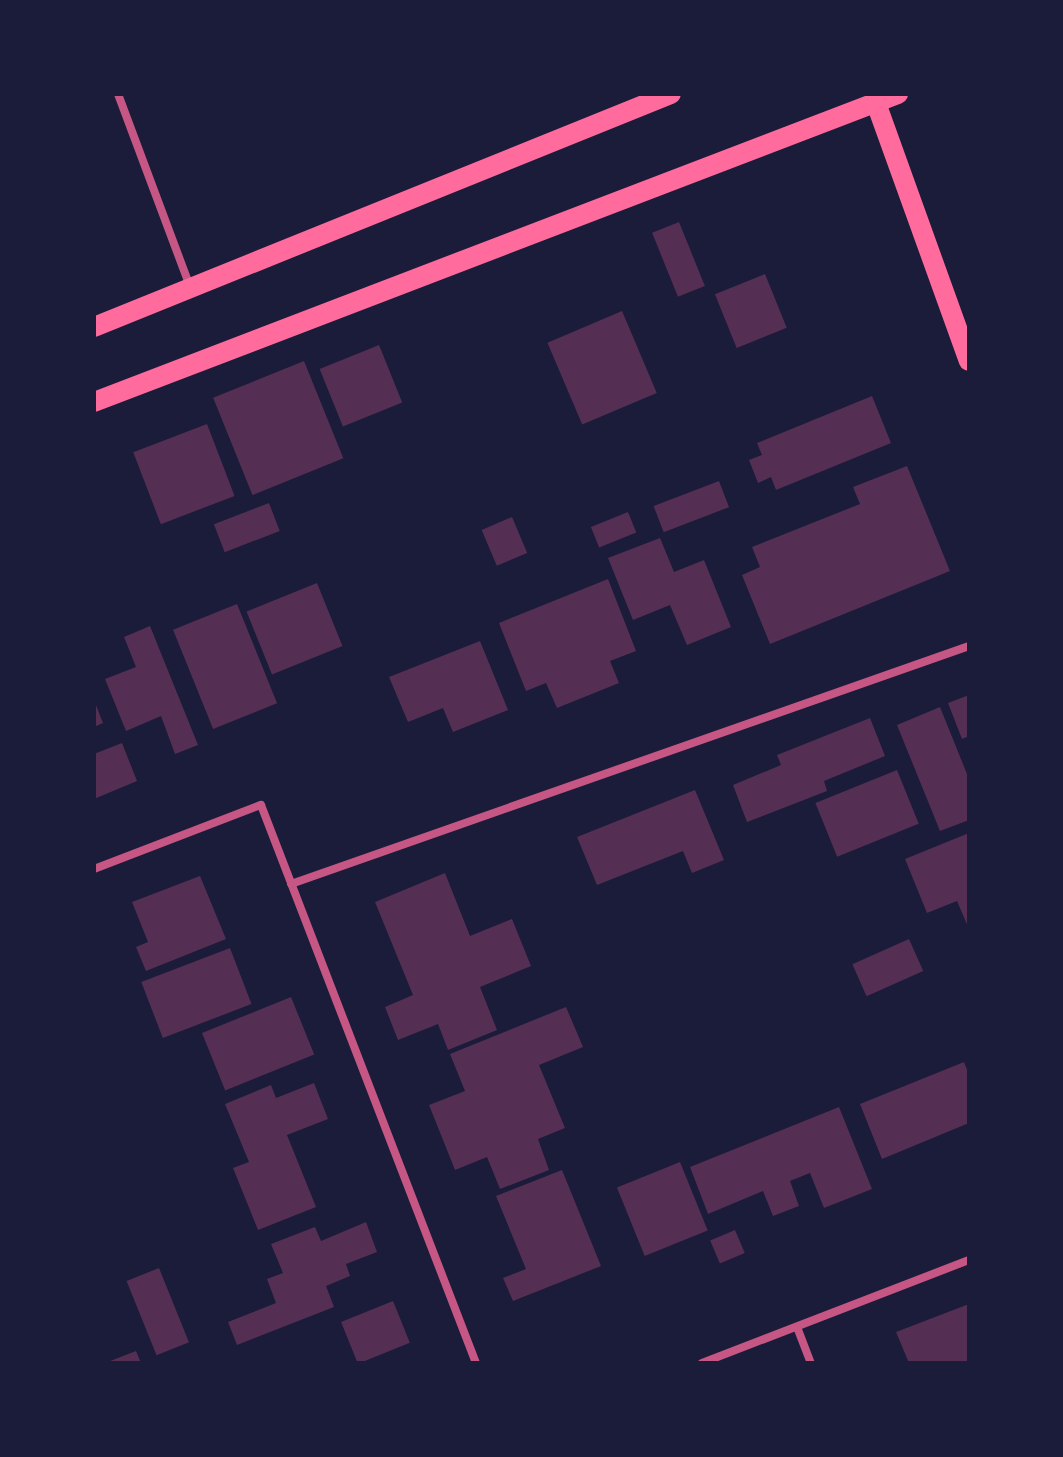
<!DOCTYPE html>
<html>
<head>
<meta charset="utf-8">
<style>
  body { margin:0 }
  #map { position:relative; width:1063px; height:1457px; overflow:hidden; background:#1b1b3a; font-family:Rubik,sans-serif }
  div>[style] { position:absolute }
  .building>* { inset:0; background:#542f53; transform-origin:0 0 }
  .minor>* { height:8px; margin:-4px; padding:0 4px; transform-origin:4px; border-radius:4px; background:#c65784 }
  .primary>* { height:20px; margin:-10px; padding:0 10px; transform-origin:10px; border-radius:10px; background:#ff6b9d }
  span { translate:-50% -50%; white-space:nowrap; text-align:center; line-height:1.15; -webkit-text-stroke:8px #1b1b3a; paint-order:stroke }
  .frame { position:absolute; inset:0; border:96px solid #1b1b3a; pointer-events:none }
</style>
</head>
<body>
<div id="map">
  <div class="building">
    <i style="left:679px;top:222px;width:69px;height:29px;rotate:68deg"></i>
    <i style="left:765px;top:274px;width:58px;height:54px;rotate:68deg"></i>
    <i style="left:622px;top:311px;width:89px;height:81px;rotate:67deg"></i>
    <i style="left:379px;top:345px;width:62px;height:64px;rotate:68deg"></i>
    <i style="left:304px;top:361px;width:105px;height:98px;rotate:68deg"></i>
    <i style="clip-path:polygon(872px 396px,891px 443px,776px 490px,771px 477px,758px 483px,749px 460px,762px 455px,757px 443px)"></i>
    <i style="left:207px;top:424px;width:77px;height:79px;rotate:69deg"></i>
    <i style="clip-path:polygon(907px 466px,950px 571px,770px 644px,742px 575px,760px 567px,752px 547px,860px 504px,853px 487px)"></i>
    <i style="left:719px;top:481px;width:28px;height:70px;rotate:69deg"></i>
    <i style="left:269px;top:503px;width:30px;height:59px;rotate:69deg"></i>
    <i style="left:628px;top:512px;width:22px;height:40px;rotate:68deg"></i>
    <i style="left:512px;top:517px;width:39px;height:33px;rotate:67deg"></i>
    <i style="clip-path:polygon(660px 538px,674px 572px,704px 560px,731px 627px,687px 645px,670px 605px,633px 620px,608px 558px)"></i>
    <i style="clip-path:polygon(608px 579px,636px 651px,610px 661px,619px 683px,557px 708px,546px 683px,526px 691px,499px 623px)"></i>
    <i style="left:317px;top:583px;width:68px;height:76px;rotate:68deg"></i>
    <i style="left:237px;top:604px;width:107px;height:69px;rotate:68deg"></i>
    <i style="clip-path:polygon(150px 626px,198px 745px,175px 754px,161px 716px,126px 731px,105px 679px,136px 667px,124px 637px)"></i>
    <i style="clip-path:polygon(480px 641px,508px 710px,453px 732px,443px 708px,408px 722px,389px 677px)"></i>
    <i style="clip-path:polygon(969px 695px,969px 736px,962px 739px,948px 703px)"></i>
    <i style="clip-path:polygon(94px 700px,103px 723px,94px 727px)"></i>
    <i style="clip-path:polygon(940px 707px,969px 779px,969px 820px,940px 831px,897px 725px)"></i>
    <i style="clip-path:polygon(870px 718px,885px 756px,824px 781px,827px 791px,747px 822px,733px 785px,781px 765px,777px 755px)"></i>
    <i style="clip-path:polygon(122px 743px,137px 781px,94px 799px,94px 754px)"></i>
    <i style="left:897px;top:770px;width:58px;height:88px;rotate:68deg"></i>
    <i style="clip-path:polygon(695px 790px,724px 860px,692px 873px,683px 851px,597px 885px,577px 837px)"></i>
    <i style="clip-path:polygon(969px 833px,969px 929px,957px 901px,927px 913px,905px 859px)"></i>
    <i style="clip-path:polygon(445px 873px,470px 936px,512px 919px,531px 966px,480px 987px,497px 1030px,448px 1050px,438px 1024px,398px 1040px,385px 1007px,413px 995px,375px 902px)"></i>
    <i style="clip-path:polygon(200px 876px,226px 939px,146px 971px,136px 947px,148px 942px,132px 902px)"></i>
    <i style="left:909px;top:939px;width:35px;height:62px;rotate:66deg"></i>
    <i style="left:230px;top:948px;width:60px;height:95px;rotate:69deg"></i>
    <i style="left:291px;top:997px;width:62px;height:96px;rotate:68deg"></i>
    <i style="clip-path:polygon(566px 1007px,583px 1047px,539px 1065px,565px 1128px,538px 1139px,549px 1170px,500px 1189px,487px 1157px,455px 1170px,429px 1105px,465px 1091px,450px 1054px)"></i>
    <i style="clip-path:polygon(964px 1062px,969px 1075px,969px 1123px,882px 1159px,860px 1104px)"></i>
    <i style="clip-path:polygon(314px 1083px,328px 1119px,287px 1135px,316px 1207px,258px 1230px,233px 1168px,249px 1162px,225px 1104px,271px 1085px,276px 1098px)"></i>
    <i style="clip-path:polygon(839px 1107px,872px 1189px,824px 1208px,810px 1173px,790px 1181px,799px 1206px,773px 1216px,763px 1191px,708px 1214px,690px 1167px)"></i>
    <i style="left:680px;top:1162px;width:74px;height:68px;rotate:68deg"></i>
    <i style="clip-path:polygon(562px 1170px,601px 1266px,513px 1301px,503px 1278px,526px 1269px,496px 1196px)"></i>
    <i style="clip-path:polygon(366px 1222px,377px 1252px,346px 1264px,350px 1276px,326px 1286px,334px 1307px,237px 1345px,228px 1322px,276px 1303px,267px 1279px,283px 1273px,271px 1244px,315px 1227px,321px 1241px)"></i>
    <i style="left:735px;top:1230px;width:25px;height:27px;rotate:67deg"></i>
    <i style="left:159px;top:1268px;width:80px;height:35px;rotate:68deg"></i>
    <i style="left:393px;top:1301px;width:45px;height:56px;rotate:68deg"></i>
    <i style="clip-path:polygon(969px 1304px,969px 1363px,909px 1363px,896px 1332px)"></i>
    <i style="clip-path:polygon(136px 1351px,141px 1363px,105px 1363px)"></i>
  </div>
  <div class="minor">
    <i style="left:118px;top:94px;width:208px;rotate:69.5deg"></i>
    <i style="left:94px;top:869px;width:179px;rotate:-21deg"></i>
    <i style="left:261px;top:805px;width:598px;rotate:68.93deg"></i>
    <i style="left:291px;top:884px;width:719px;rotate:-19.34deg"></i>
    <i style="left:797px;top:1327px;width:39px;rotate:69deg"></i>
    <i style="left:702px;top:1363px;width:286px;rotate:-21.1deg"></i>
  </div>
  <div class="primary">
    <i style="left:877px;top:94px;width:9px;rotate:96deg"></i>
    <i style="left:876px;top:103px;width:274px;rotate:70.2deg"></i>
    <i style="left:94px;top:327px;width:622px;rotate:-21.99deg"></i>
    <i style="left:94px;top:402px;width:861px;rotate:-20.96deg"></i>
  </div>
  <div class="frame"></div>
</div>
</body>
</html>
